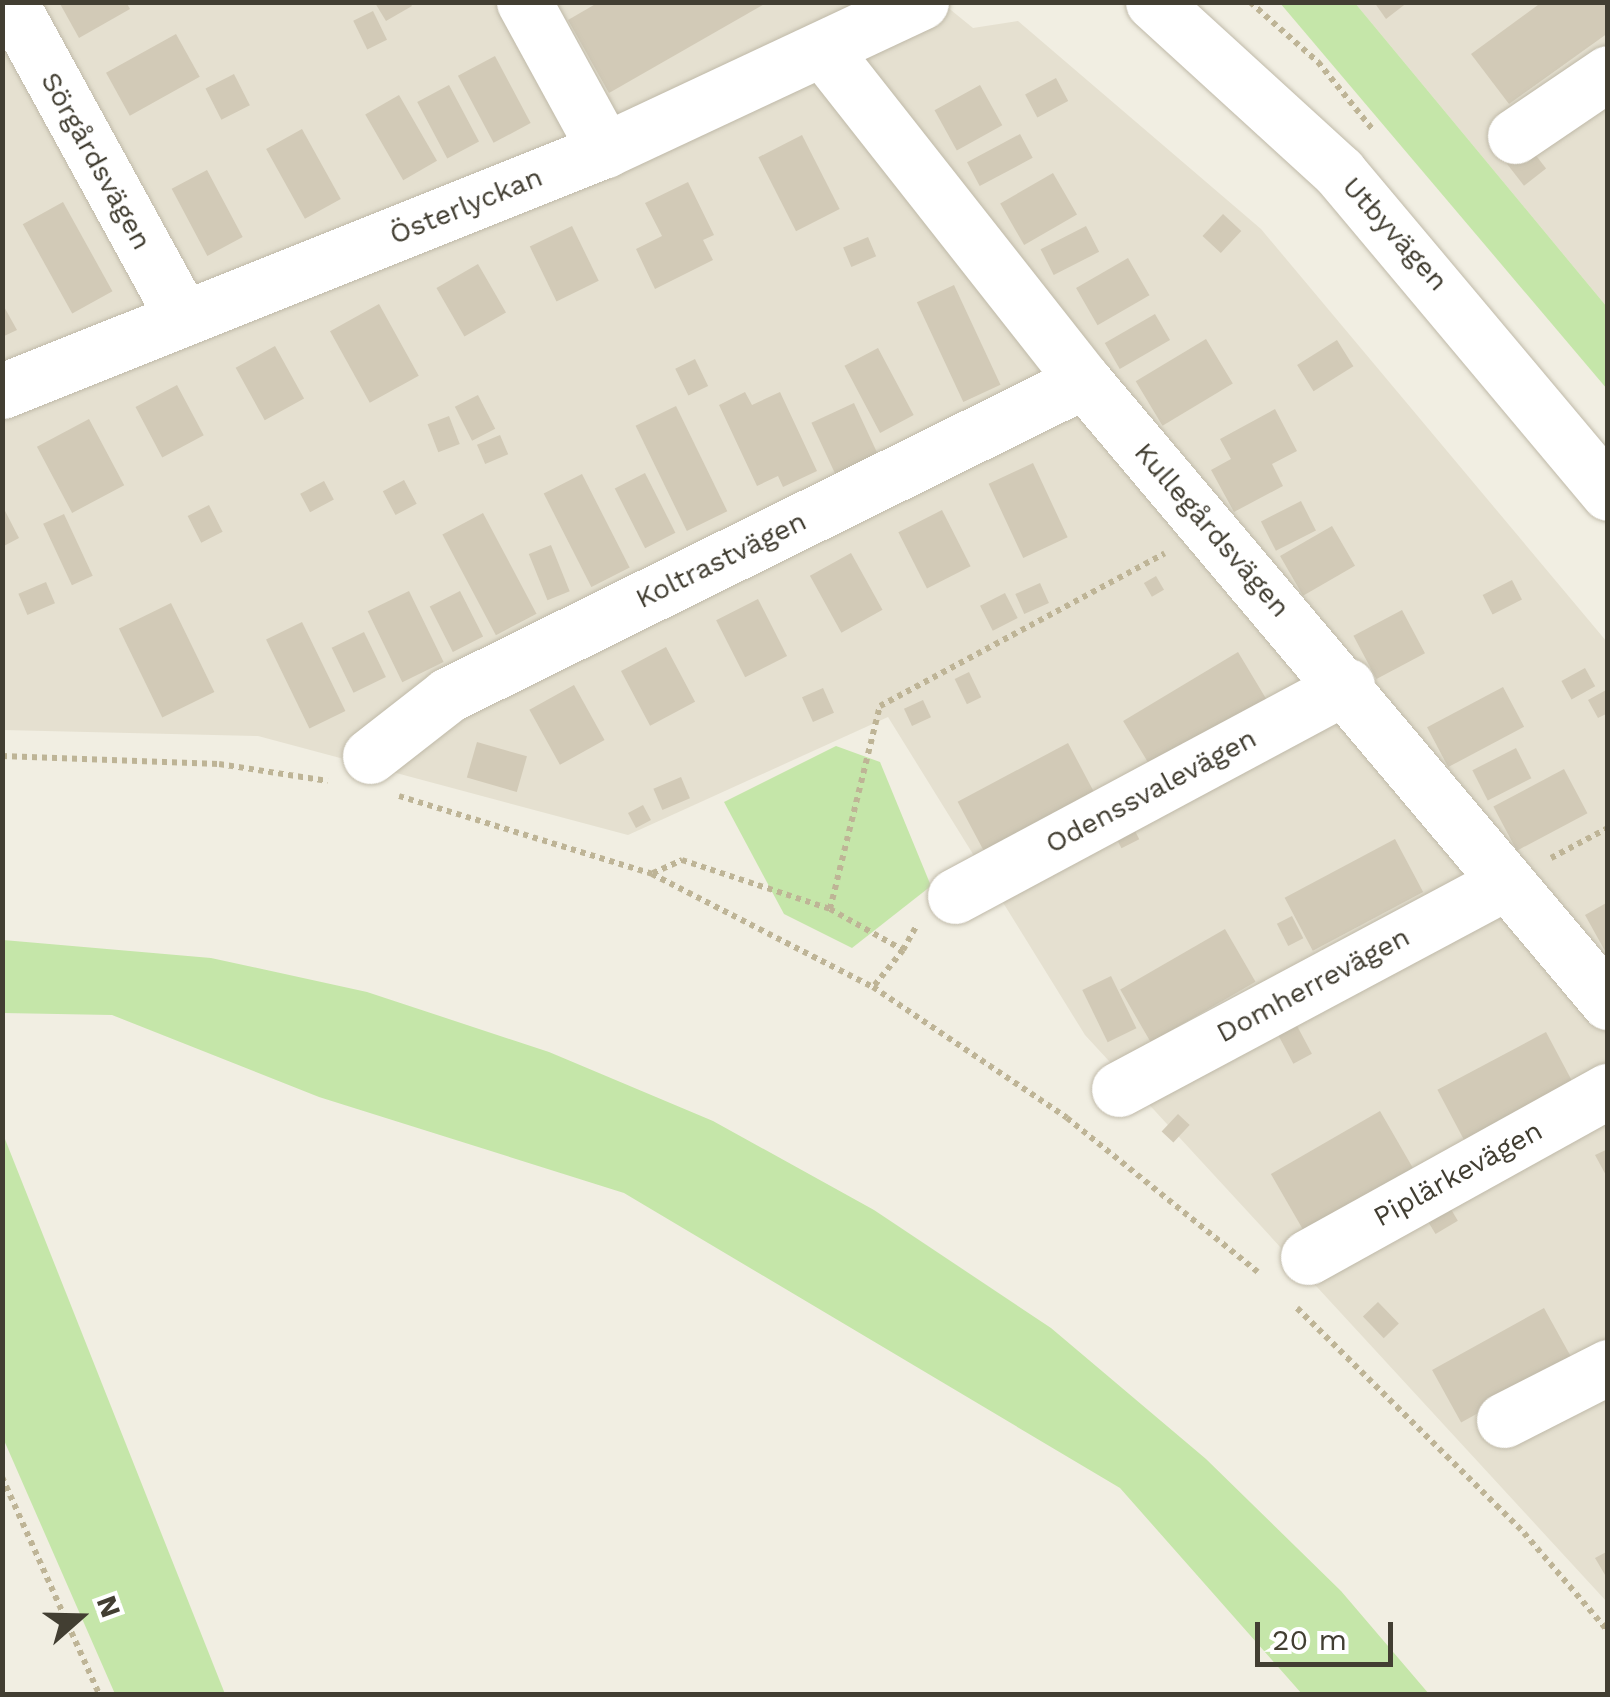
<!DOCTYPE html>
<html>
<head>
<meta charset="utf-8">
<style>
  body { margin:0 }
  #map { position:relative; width:1610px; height:1697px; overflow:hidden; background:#f1eee2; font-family:"Work Sans",sans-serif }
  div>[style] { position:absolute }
  .residential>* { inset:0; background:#e5e0d0 }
  .green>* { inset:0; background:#c5e6a9 }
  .building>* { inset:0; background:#d2cab7; transform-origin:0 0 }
  .path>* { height:6px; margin-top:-3px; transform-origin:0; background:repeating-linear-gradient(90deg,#beb496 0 5px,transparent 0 10px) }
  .roads { filter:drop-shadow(0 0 2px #bfb9a8) drop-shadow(0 0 2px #bfb9a8) }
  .minor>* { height:55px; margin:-27.5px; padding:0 27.5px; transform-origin:27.5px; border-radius:27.5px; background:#fff }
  span { translate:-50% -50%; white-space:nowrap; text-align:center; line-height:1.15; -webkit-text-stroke:8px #fff; paint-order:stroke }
  .street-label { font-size:28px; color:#423e32 }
  .frame { position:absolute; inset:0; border:5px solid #423e32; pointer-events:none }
  .north { position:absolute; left:30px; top:1567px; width:100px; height:100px; -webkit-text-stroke:8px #fff; paint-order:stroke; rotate:70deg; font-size:28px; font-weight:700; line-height:40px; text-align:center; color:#423e32 }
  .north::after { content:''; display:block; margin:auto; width:35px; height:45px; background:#423e32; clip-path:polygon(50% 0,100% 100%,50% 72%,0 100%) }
  .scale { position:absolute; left:1255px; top:1622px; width:138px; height:45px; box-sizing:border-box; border:5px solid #423e32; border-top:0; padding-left:12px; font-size:30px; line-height:35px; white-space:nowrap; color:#423e32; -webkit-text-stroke:8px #fff; paint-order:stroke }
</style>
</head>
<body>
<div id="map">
  <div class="residential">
    <i style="clip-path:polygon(941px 2px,973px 28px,1018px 21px,1261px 229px,1607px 642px,1607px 1602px,1085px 1035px,888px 717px,628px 835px,258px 736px,3px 730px,3px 3px)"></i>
    <i style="clip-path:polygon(1355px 3px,1607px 3px,1607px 307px)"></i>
  </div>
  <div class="green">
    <i style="clip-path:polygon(1280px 3px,1355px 3px,1607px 307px,1607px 389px)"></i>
    <i style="clip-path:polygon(836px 746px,880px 762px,931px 886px,852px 948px,784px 914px,724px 802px)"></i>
    <i style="clip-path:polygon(3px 940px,211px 958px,367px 992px,549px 1052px,713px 1121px,874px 1210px,1051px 1328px,1206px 1459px,1341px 1591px,1429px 1694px,1302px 1694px,1120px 1488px,624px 1193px,319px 1097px,112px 1015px,3px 1013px)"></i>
    <i style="clip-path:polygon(2px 1134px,3px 1134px,225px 1694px,115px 1694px,3px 1438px)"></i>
  </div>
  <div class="building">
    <i style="clip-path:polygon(59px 2px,126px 2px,130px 9px,79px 38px)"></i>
    <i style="clip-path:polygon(599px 2px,768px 2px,609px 93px,568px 20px)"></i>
    <i style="clip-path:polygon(1374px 2px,1408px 2px,1386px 19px)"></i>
    <i style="clip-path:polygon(1542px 2px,1608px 2px,1608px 33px,1509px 104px,1471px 54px)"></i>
    <i style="clip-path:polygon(375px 3px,410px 3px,412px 6px,386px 21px)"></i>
    <i style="left:373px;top:11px;width:32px;height:22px;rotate:64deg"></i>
    <i style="left:176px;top:34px;width:49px;height:80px;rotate:61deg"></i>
    <i style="left:495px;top:56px;width:76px;height:42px;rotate:62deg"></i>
    <i style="left:234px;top:74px;width:35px;height:32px;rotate:63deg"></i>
    <i style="left:1056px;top:78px;width:26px;height:35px;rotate:62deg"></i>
    <i style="left:449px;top:85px;width:64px;height:36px;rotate:62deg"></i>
    <i style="left:980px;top:85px;width:46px;height:52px;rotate:61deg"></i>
    <i style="left:399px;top:95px;width:76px;height:39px;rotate:60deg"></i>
    <i style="left:302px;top:129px;width:80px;height:41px;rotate:61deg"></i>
    <i style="left:1020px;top:134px;width:27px;height:60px;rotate:62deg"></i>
    <i style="left:802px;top:135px;width:83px;height:49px;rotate:63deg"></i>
    <i style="left:1527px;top:144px;width:31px;height:28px;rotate:52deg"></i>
    <i style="left:207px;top:170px;width:76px;height:40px;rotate:62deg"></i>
    <i style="left:1053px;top:173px;width:48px;height:61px;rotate:60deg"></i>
    <i style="clip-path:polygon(688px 182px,714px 235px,703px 240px,713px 260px,655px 289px,636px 249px,662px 236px,645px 203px)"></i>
    <i style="left:63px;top:202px;width:102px;height:46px;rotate:61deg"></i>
    <i style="left:1223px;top:214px;width:25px;height:30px;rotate:43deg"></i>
    <i style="left:572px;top:226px;width:61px;height:47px;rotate:64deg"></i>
    <i style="left:1086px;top:226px;width:29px;height:51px;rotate:63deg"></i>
    <i style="left:868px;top:237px;width:21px;height:27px;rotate:67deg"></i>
    <i style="left:1128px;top:258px;width:43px;height:60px;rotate:60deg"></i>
    <i style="left:478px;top:264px;width:56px;height:48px;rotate:60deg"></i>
    <i style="left:954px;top:285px;width:110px;height:41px;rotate:65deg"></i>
    <i style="clip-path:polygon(2px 303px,17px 330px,2px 337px)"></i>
    <i style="left:379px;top:304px;width:82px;height:56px;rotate:61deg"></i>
    <i style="left:1155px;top:314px;width:30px;height:58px;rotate:60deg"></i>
    <i style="left:1206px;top:339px;width:52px;height:82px;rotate:59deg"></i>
    <i style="left:1337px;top:340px;width:31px;height:47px;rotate:58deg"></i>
    <i style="left:275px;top:346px;width:60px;height:45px;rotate:61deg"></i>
    <i style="left:878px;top:348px;width:76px;height:38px;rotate:62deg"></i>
    <i style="left:695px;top:359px;width:30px;height:22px;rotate:64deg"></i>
    <i style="left:177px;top:385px;width:57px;height:47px;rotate:62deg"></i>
    <i style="clip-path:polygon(745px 392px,752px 405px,780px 392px,817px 471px,783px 487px,778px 476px,757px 486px,719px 405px)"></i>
    <i style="left:478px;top:395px;width:38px;height:26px;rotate:63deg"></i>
    <i style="left:854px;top:403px;width:62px;height:47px;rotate:65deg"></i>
    <i style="left:676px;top:406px;width:117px;height:45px;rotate:64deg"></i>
    <i style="clip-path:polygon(1275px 409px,1297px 451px,1272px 464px,1283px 486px,1234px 512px,1211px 470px,1231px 459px,1220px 439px)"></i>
    <i style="left:449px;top:416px;width:30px;height:23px;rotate:69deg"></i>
    <i style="left:89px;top:419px;width:75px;height:59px;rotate:62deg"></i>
    <i style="left:500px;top:435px;width:21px;height:25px;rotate:67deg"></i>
    <i style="left:1033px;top:463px;width:82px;height:49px;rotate:65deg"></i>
    <i style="left:645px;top:473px;width:67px;height:34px;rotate:63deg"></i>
    <i style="left:582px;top:474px;width:105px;height:43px;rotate:63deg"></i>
    <i style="left:404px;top:480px;width:27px;height:24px;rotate:62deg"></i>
    <i style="left:324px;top:481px;width:21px;height:27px;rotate:62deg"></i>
    <i style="left:1301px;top:501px;width:33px;height:45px;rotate:63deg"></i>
    <i style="clip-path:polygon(2px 505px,19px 538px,2px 547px)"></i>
    <i style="left:209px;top:505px;width:30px;height:24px;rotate:63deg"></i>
    <i style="left:942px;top:510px;width:63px;height:49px;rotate:63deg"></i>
    <i style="left:483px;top:513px;width:114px;height:46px;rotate:62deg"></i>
    <i style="left:64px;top:514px;width:68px;height:23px;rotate:65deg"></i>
    <i style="left:1332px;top:526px;width:46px;height:60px;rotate:60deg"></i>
    <i style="left:551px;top:545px;width:50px;height:24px;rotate:68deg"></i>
    <i style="left:851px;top:553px;width:65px;height:47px;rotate:61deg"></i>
    <i style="left:1156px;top:576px;width:16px;height:14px;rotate:60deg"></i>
    <i style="left:1512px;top:580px;width:22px;height:33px;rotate:63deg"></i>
    <i style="left:46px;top:582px;width:23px;height:30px;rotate:67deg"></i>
    <i style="left:1040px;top:583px;width:22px;height:27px;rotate:66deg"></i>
    <i style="left:409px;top:591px;width:79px;height:46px;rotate:64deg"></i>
    <i style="left:460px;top:591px;width:51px;height:34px;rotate:63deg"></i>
    <i style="left:1005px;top:593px;width:28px;height:28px;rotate:63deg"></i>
    <i style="left:758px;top:599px;width:64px;height:47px;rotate:63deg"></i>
    <i style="left:171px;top:603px;width:99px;height:58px;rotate:64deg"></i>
    <i style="left:1402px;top:610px;width:49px;height:55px;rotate:62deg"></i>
    <i style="left:302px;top:622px;width:99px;height:40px;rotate:64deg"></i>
    <i style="left:364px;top:632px;width:50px;height:36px;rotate:64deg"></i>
    <i style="left:666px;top:647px;width:62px;height:51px;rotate:62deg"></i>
    <i style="left:1238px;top:652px;width:63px;height:134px;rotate:59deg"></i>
    <i style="left:1585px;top:668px;width:21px;height:27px;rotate:61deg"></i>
    <i style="left:969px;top:672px;width:28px;height:16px;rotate:64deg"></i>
    <i style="left:574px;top:685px;width:63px;height:51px;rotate:61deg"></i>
    <i style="left:1503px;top:687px;width:45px;height:86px;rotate:62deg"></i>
    <i style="left:823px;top:688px;width:27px;height:23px;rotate:66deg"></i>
    <i style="clip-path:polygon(1608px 689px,1608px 713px,1598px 718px,1588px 700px)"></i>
    <i style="left:923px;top:700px;width:19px;height:21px;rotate:65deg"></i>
    <i style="left:477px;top:742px;width:52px;height:37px;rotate:16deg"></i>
    <i style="left:1068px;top:743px;width:67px;height:125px;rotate:62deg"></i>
    <i style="left:1516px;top:748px;width:34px;height:49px;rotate:63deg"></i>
    <i style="left:1564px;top:769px;width:50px;height:80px;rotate:62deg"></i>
    <i style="left:681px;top:777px;width:23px;height:30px;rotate:67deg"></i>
    <i style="left:643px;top:805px;width:17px;height:17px;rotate:62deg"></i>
    <i style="left:1132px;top:825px;width:16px;height:20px;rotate:63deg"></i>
    <i style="left:1395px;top:839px;width:60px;height:125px;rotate:62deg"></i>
    <i style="clip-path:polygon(1608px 902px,1608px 950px,1605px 951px,1585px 915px)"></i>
    <i style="left:1292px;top:916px;width:25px;height:17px;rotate:63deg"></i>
    <i style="left:1225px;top:929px;width:61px;height:121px;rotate:60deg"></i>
    <i style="left:1111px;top:976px;width:58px;height:32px;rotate:64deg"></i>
    <i style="left:1295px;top:1022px;width:36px;height:21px;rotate:62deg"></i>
    <i style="left:1546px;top:1032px;width:60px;height:123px;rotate:62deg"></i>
    <i style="left:1380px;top:1111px;width:69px;height:126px;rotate:60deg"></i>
    <i style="left:1178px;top:1114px;width:16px;height:24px;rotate:43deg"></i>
    <i style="clip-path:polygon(1608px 1149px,1608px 1179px,1595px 1155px)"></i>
    <i style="left:1446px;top:1201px;width:23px;height:26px;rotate:59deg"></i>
    <i style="left:1378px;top:1302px;width:30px;height:21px;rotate:46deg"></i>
    <i style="left:1544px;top:1308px;width:60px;height:128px;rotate:61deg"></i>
    <i style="clip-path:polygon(1608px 1551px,1608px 1580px,1595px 1558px)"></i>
  </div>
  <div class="path">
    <i style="left:1250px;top:2px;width:91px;rotate:41.4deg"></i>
    <i style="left:1318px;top:62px;width:87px;rotate:51deg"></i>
    <i style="left:2px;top:756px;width:217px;rotate:2.1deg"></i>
    <i style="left:219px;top:764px;width:110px;rotate:8.9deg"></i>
    <i style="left:399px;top:796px;width:265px;rotate:17.1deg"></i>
    <i style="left:652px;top:874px;width:248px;rotate:27.1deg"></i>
    <i style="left:873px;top:987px;width:234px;rotate:34deg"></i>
    <i style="left:1067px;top:1118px;width:245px;rotate:38.9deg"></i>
    <i style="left:1551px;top:858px;width:64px;rotate:-27.8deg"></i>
    <i style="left:653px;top:873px;width:32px;rotate:-24deg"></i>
    <i style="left:682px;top:860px;width:156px;rotate:18.3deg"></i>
    <i style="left:830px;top:909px;width:84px;rotate:29.3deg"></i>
    <i style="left:903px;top:950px;width:48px;rotate:129deg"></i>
    <i style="left:830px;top:909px;width:209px;rotate:-76.2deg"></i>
    <i style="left:880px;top:706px;width:323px;rotate:-28.2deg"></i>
    <i style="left:903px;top:950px;width:29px;rotate:-61deg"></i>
    <i style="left:1297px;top:1308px;width:320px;rotate:44.7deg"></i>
    <i style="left:1524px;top:1533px;width:129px;rotate:49.4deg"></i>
    <i style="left:2px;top:1477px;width:238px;rotate:65.9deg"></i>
  </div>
  <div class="roads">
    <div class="minor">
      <i style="left:10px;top:2px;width:360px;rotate:61.3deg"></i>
      <i style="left:524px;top:2px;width:169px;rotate:61.3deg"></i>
      <i style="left:1153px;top:2px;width:252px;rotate:42.4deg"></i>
      <i style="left:1339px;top:172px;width:419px;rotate:50deg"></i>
      <i style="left:825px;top:52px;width:419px;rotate:51.8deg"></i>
      <i style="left:1084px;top:381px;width:813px;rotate:49.84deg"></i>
      <i style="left:1515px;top:136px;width:112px;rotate:-34.1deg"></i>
      <i style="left:2px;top:391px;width:649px;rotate:-21.79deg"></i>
      <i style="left:605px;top:150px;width:349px;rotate:-25.1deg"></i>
      <i style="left:370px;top:756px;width:99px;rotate:-38deg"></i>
      <i style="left:448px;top:695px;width:709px;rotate:-26.28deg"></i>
      <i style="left:955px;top:896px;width:445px;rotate:-28.2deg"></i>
      <i style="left:1119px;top:1089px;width:439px;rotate:-28.1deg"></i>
      <i style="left:1308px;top:1257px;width:343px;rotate:-29deg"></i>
      <i style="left:1504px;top:1420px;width:117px;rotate:-27deg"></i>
    </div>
  </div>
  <div class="street-label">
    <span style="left:96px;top:161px;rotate:61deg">Sörgårdsvägen</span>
    <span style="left:466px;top:206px;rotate:-22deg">Österlyckan</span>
    <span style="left:1395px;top:234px;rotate:48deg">Utbyvägen</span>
    <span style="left:1212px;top:530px;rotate:49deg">Kullegårdsvägen</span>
    <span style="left:721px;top:560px;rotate:-26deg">Koltrastvägen</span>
    <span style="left:1151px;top:791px;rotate:-28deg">Odenssvalevägen</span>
    <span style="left:1313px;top:985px;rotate:-28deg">Domherrevägen</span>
    <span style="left:1458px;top:1174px;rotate:-29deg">Piplärkevägen</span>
  </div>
  <div class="frame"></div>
  <div class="north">N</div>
  <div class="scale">20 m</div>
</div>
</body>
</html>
